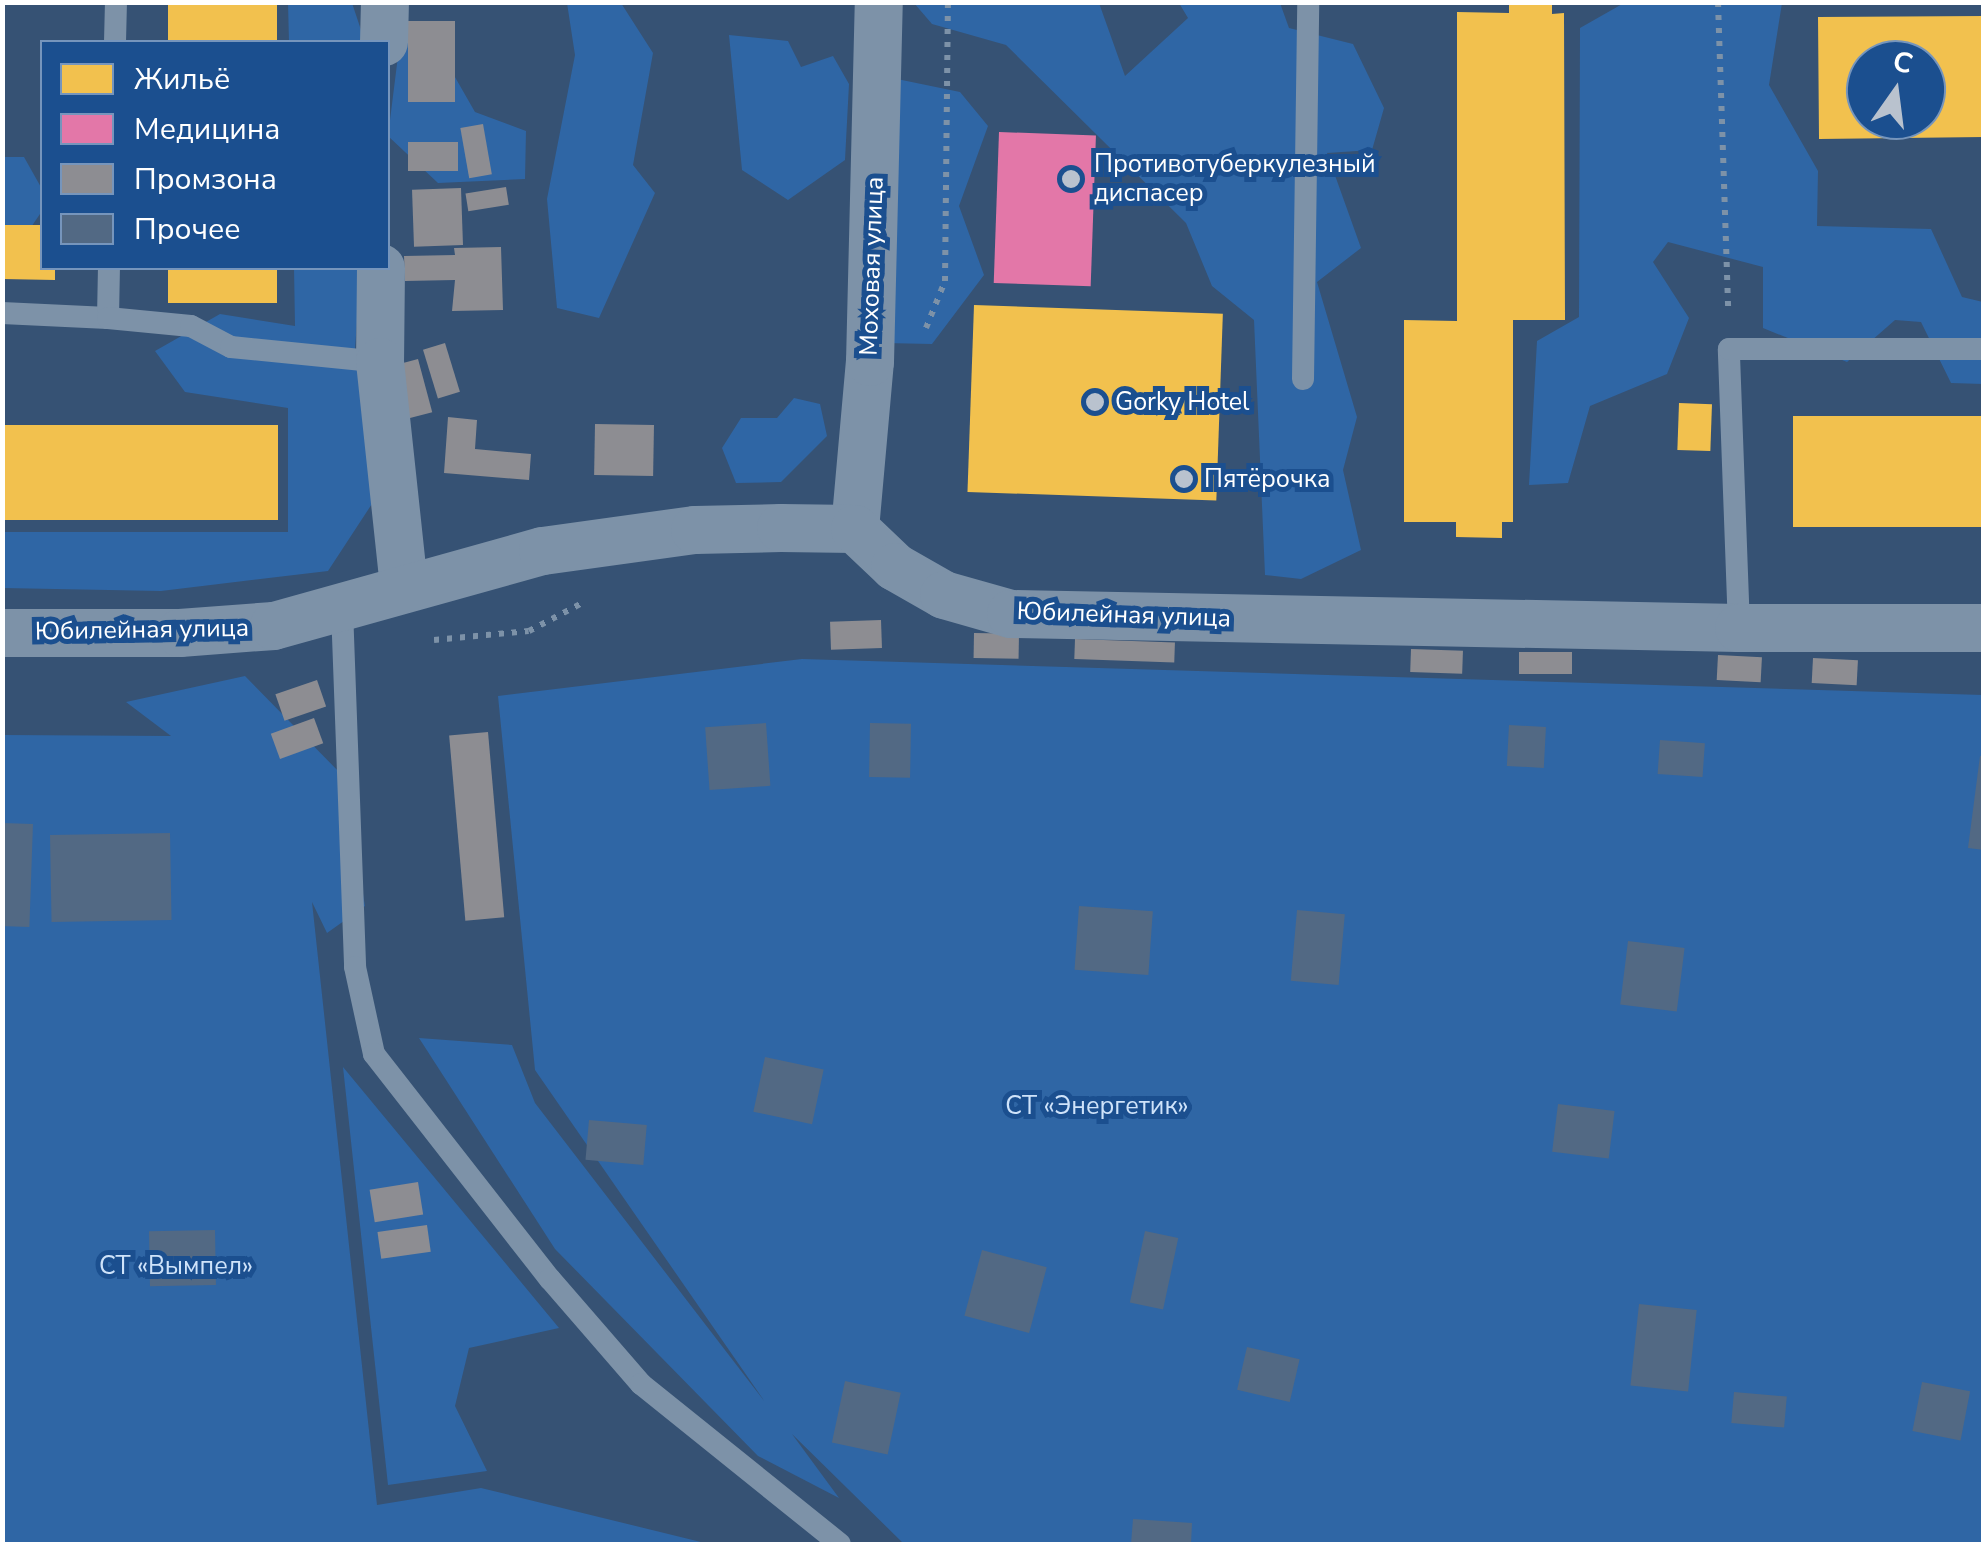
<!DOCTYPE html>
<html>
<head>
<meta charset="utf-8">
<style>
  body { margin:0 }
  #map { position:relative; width:1986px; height:1547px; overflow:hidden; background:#365274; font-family:"Nunito Sans",sans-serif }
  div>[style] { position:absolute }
  .green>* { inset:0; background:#2f66a5 }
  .homes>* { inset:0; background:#f2c14e; transform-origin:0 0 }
  .health>* { inset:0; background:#e377a8; transform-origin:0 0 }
  .industry>* { inset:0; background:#8d8d92; transform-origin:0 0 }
  .building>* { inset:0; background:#526984; transform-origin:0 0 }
  .path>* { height:6px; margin-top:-3px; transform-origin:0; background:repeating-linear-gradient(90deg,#7d92a8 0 5px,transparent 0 13px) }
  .service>* { height:22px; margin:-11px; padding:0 11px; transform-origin:11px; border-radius:11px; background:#7d92a8 }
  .minor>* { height:48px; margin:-24px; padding:0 24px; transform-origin:24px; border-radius:24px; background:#7d92a8 }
  .dots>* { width:28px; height:28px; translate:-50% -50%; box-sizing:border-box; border:5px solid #1b4f8f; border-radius:50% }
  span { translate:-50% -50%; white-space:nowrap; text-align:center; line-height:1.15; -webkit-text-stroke:10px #1b4f8f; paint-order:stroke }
  .poi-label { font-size:25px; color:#fff }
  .left { translate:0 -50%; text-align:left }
  .street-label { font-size:25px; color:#fff }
  .park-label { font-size:25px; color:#cfe3fa }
  .frame { position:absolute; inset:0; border:5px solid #fff; pointer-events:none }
  .legend { position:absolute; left:40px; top:40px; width:350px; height:230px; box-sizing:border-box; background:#1b4f8f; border:2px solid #7695bc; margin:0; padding:12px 18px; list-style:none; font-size:30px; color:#fff }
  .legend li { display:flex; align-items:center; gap:20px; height:50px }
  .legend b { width:50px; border:2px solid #7695bc }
  .north { position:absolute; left:1846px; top:40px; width:100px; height:100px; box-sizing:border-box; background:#1b4f8f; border:2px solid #7695bc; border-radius:50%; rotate:14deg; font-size:28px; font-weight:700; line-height:40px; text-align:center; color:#fff }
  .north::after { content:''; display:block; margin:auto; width:35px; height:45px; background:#b9c2ce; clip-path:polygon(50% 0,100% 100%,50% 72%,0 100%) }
</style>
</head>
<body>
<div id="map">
  <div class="green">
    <i style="clip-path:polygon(288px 3px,352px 3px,365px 42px,289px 42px)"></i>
    <i style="clip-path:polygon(567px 3px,621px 3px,653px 53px,633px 165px,655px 193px,599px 318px,557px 308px,547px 199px,575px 55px)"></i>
    <i style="clip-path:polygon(914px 3px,1099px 3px,1125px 76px,1188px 18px,1179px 3px,1280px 3px,1289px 28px,1353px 44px,1384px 108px,1372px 150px,1327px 153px,1361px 248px,1317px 282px,1357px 417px,1343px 470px,1361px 550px,1301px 579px,1265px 575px,1254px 320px,1212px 286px,1186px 223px,1006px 45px,932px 24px)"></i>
    <i style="clip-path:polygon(1624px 3px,1782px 3px,1769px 85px,1818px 171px,1817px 226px,1931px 229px,1962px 297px,1983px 302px,1983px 384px,1951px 383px,1921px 322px,1895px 320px,1847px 362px,1763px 328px,1763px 267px,1668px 242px,1653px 262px,1689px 318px,1667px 374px,1590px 406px,1568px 483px,1529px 485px,1537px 341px,1579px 317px,1580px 28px)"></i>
    <i style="clip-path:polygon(729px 35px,788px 41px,801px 67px,833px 56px,849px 84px,845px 160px,788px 200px,742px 170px)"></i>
    <i style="clip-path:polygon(432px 37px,475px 112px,526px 131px,525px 179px,438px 183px,388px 136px,400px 40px)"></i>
    <i style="clip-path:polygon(897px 79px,960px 92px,988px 126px,959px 206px,984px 275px,932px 344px,884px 343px)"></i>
    <i style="clip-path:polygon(2px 157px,24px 157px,42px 189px,42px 211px,6px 264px,2px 262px)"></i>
    <i style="clip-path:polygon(294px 268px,361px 268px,355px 349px,383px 487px,328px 571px,161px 591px,3px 588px,3px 532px,288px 532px,288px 408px,185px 392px,155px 351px,220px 314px,295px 326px)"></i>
    <i style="clip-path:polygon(794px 398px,820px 404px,827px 436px,781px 482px,736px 483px,722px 448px,741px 418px,777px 418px)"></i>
    <i style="clip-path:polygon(802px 659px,1983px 695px,1983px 1544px,904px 1544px,792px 1434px,839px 1498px,758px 1456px,555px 1249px,419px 1038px,512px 1045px,535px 1103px,765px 1402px,535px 1070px,498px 696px)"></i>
    <i style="clip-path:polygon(245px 676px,343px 776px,365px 906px,327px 933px,312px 902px,377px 1505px,481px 1488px,709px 1544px,3px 1544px,3px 735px,171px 736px,126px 702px)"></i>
    <i style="clip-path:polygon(343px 1067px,559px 1328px,469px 1348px,455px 1406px,487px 1471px,388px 1485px)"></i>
  </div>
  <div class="homes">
    <i style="left:168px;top:2px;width:109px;height:40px"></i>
    <i style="clip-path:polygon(1509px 2px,1552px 2px,1552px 14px,1564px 13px,1565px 320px,1513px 320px,1513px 522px,1502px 522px,1502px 538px,1456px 537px,1456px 522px,1404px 522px,1404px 320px,1457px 321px,1457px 12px,1509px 13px)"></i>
    <i style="clip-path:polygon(evenodd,1984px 16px,1984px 137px,1819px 139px,1818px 17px,1984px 16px,1866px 60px,1926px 60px,1926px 120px,1866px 120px,1866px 60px)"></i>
    <i style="clip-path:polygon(2px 225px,42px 225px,42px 268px,55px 268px,55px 280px,2px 279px)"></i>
    <i style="left:168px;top:268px;width:109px;height:35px"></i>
    <i style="left:974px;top:305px;width:249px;height:187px;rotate:2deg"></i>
    <i style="left:1679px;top:403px;width:33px;height:47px;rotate:2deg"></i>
    <i style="left:1793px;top:416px;width:191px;height:111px"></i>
    <i style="left:2px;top:425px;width:276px;height:95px"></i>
  </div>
  <div class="health">
    <i style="left:999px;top:132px;width:97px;height:151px;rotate:2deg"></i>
  </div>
  <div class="industry">
    <i style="left:408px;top:21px;width:47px;height:81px"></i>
    <i style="left:483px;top:124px;width:51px;height:23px;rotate:80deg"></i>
    <i style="left:408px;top:142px;width:50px;height:29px"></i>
    <i style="left:506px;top:187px;width:18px;height:41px;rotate:81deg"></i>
    <i style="left:461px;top:188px;width:57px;height:49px;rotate:88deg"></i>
    <i style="clip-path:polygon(501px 247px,503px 310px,452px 311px,455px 280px,405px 281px,404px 256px,455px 255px,454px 248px)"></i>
    <i style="left:445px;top:343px;width:51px;height:23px;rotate:73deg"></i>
    <i style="left:418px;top:359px;width:55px;height:27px;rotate:75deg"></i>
    <i style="clip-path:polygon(448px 417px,477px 420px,475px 449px,531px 454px,529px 480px,444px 473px)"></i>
    <i style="left:595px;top:424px;width:59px;height:51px;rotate:1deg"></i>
    <i style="left:881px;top:620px;width:28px;height:51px;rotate:88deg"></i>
    <i style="left:974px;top:633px;width:45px;height:25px;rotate:1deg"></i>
    <i style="left:1075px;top:639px;width:100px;height:20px;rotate:2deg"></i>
    <i style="left:1411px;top:649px;width:52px;height:23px;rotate:2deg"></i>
    <i style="left:1519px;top:652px;width:53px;height:22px"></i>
    <i style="left:1718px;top:655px;width:44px;height:25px;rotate:3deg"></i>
    <i style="left:1813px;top:658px;width:45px;height:25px;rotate:3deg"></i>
    <i style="left:317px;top:680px;width:28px;height:44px;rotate:71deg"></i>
    <i style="left:314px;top:718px;width:27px;height:46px;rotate:70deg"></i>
    <i style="left:488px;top:732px;width:186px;height:39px;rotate:85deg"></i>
    <i style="left:418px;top:1182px;width:33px;height:49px;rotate:81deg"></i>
    <i style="left:427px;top:1225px;width:27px;height:50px;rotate:82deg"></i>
  </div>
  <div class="building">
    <i style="left:766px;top:723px;width:63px;height:61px;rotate:86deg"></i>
    <i style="left:870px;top:723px;width:41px;height:54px;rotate:1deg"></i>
    <i style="left:1509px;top:725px;width:37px;height:41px;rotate:3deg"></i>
    <i style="left:1660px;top:740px;width:45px;height:34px;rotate:4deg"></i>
    <i style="clip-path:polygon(1980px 756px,1984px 756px,1984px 850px,1968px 848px)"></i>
    <i style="left:2px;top:823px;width:31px;height:103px;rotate:2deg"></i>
    <i style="left:170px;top:833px;width:87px;height:120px;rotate:89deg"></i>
    <i style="left:1079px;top:906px;width:74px;height:64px;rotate:4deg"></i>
    <i style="left:1297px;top:910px;width:48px;height:71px;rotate:5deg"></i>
    <i style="left:1628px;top:941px;width:57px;height:64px;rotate:7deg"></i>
    <i style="left:765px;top:1057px;width:60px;height:56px;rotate:12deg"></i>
    <i style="left:1558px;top:1104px;width:57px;height:48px;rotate:7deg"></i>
    <i style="left:589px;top:1120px;width:58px;height:40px;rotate:5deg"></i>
    <i style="left:215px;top:1230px;width:55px;height:66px;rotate:89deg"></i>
    <i style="left:1145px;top:1231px;width:34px;height:73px;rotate:12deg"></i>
    <i style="left:982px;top:1250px;width:67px;height:68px;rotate:15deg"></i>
    <i style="left:1639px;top:1304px;width:58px;height:82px;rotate:6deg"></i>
    <i style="left:1247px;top:1347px;width:54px;height:44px;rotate:13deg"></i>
    <i style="left:845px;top:1381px;width:57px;height:63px;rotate:12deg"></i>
    <i style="left:1922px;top:1382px;width:49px;height:50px;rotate:11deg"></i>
    <i style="left:1734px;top:1392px;width:53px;height:31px;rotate:5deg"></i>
    <i style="clip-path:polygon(1133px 1519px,1192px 1523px,1191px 1544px,1131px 1544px)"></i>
  </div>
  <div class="path">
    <i style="left:1718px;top:2px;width:309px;rotate:88.1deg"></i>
    <i style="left:926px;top:328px;width:51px;rotate:-68deg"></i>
    <i style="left:945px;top:281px;width:279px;rotate:-89.4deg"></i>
    <i style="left:434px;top:640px;width:95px;rotate:-5.4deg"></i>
    <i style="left:529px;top:631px;width:62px;rotate:-27.8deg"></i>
  </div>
  <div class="service">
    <i style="left:115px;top:42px;width:40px;rotate:-88.6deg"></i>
    <i style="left:2px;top:313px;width:106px;rotate:2.7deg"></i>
    <i style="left:108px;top:318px;width:50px;rotate:-88.9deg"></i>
    <i style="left:108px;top:318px;width:83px;rotate:5.5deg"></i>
    <i style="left:191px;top:326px;width:45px;rotate:27.7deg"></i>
    <i style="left:231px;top:347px;width:150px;rotate:5.7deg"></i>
    <i style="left:1303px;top:379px;width:377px;rotate:-89.2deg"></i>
    <i style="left:342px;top:609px;width:358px;rotate:87.9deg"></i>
    <i style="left:355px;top:967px;width:89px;rotate:77.7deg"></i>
    <i style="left:374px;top:1054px;width:286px;rotate:52deg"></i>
    <i style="left:550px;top:1279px;width:139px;rotate:49.1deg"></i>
    <i style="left:641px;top:1384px;width:255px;rotate:38.8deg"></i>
    <i style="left:1739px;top:628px;width:279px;rotate:-92.1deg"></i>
    <i style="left:1729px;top:349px;width:255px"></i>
  </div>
  <div class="minor">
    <i style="left:384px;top:42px;width:40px;rotate:-88.6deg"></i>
    <i style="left:381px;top:268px;width:94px;rotate:90.6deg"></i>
    <i style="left:380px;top:362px;width:225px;rotate:83.9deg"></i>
    <i style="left:855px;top:529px;width:168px;rotate:-84.9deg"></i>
    <i style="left:870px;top:362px;width:360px;rotate:-88.6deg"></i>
    <i style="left:2px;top:633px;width:178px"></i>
    <i style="left:180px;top:633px;width:94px;rotate:-4.3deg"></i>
    <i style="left:274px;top:626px;width:279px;rotate:-15.6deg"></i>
    <i style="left:543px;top:551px;width:153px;rotate:-7.9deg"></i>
    <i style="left:695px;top:530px;width:86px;rotate:-1.3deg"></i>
    <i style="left:781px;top:528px;width:74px;rotate:0.8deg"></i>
    <i style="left:855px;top:529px;width:55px;rotate:43.5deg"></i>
    <i style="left:895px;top:567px;width:56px;rotate:29.7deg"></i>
    <i style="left:944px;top:595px;width:70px;rotate:15.8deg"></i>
    <i style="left:1011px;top:614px;width:728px;rotate:1.1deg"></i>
    <i style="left:1739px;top:628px;width:245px"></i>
  </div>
  <div class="dots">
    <i style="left:1071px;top:179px;background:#b9c2ce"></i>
    <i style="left:1095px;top:402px;background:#b9c2ce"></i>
    <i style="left:1184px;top:479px;background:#b9c2ce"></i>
  </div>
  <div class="poi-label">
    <span class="left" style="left:1094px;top:179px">Противотуберкулезный<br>диспасер</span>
    <span class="left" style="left:1115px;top:402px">Gorky Hotel</span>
    <span class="left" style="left:1204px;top:479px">Пятёрочка</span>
  </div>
  <div class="street-label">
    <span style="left:872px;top:266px;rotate:-88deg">Моховая улица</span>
    <span style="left:1124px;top:615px;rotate:2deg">Юбилейная улица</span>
    <span style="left:142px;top:630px;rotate:-1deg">Юбилейная улица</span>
  </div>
  <div class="park-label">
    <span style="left:1097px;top:1106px">СТ «Энергетик»</span>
    <span style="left:176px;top:1266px">СТ «Вымпел»</span>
  </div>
  <div class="frame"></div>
  <ul class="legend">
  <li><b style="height:28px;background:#f2c14e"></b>Жильё</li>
  <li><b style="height:28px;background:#e377a8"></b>Медицина</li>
  <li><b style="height:28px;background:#8d8d92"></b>Промзона</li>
  <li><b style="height:28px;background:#526984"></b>Прочее</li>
  </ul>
  <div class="north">С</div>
</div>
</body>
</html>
